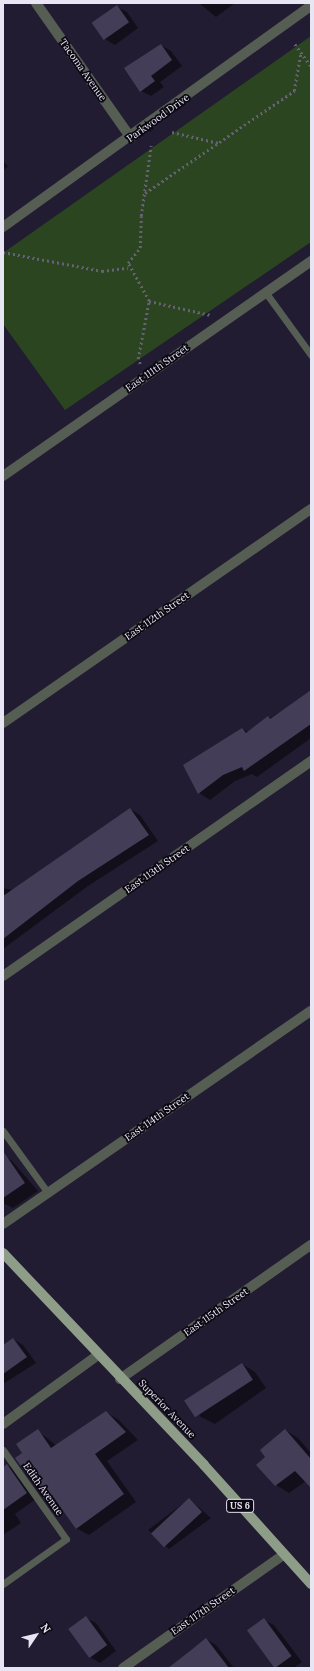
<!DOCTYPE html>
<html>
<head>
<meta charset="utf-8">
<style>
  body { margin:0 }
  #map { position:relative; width:314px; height:1671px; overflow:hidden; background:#221c32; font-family:Lora,serif }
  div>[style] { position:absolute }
  .green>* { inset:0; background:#2b4520 }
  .shadow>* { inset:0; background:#0007 }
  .building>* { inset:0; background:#443d57; transform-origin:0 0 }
  .path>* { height:2.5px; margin-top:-1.25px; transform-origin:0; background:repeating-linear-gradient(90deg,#666175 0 2px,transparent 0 5px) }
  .lane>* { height:7px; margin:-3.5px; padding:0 3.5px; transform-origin:3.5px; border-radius:3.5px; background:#565e54 }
  .street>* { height:10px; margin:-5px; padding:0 5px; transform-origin:5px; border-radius:5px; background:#565e54 }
  .primary>* { height:10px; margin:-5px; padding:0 5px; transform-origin:5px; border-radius:5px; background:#8d9d87 }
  span { translate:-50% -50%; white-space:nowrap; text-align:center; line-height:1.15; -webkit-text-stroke:3.5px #0b0812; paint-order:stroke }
  .shield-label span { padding:1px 3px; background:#0b0812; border:1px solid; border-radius:3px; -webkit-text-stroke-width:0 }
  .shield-label { font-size:9px; color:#e8e5f5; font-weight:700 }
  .street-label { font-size:10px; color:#e8e5f5 }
  .frame { position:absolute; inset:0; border:4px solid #e8e5f5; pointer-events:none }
  .north { position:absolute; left:16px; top:1615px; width:40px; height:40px; -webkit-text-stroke:3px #0b0812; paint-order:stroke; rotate:55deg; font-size:11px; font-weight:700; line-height:16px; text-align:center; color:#e8e5f5 }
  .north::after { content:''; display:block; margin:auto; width:14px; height:18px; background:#e8e5f5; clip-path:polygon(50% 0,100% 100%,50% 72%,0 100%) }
</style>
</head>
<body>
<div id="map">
  <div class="green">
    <i style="clip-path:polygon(311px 36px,311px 242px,65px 410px,3px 324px,3px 253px)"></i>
  </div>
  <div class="shadow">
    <i style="clip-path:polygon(199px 3px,235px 3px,216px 17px)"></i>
    <i style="clip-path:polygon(117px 7px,127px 12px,138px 28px,115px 45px,105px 39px)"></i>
    <i style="clip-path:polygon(161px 45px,171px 51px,182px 66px,160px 82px,164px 87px,151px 96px,141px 91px)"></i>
    <i style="clip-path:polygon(3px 161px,8px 166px,3px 171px)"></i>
    <i style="clip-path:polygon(311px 692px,311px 738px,257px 777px,252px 774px,235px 781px,210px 800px,199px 793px,242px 729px,248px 732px)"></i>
    <i style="clip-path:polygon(130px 809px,140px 815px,158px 841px,88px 886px,3px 949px,3px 888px,13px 890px)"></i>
    <i style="clip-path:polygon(3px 1155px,12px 1161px,38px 1191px,13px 1208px,3px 1203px)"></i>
    <i style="clip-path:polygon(13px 1339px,23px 1345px,36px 1363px,3px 1384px,3px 1346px)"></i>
    <i style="clip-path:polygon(242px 1364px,255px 1372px,266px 1388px,215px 1424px,201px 1417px,187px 1401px)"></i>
    <i style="clip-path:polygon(106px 1412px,119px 1420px,138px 1440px,107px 1461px,136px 1502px,89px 1535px,76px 1528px,60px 1505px,46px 1499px,24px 1453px,38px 1431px,57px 1446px)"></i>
    <i style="clip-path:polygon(285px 1430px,298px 1438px,311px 1453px,311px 1487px,306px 1481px,289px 1493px,276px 1485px,267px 1457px)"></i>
    <i style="clip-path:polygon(7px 1465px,17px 1471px,36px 1499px,15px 1514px,21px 1523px,3px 1535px,3px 1468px)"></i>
    <i style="clip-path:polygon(189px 1499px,211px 1518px,169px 1549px,148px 1530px)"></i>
    <i style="clip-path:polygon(86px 1618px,96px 1623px,116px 1651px,100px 1663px,90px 1657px,70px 1630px)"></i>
    <i style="clip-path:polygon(264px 1620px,274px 1625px,302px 1662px,294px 1668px,276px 1668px,250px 1632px)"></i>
    <i style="clip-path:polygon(206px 1639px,216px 1645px,234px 1668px,169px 1668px)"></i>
  </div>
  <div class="building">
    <i style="left:117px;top:5px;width:21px;height:31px;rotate:55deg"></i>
    <i style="clip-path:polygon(161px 44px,172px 60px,151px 76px,155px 81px,140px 92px,124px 68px)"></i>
    <i style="clip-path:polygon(311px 690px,311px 724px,244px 771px,242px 767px,223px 775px,198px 794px,183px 765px,242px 728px,246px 733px,268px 716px,270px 719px)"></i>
    <i style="clip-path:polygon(130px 808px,149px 835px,78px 881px,3px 939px,3px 896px)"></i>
    <i style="clip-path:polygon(3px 1151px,25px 1183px,3px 1198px)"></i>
    <i style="clip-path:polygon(13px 1338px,27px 1357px,3px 1374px,3px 1345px)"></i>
    <i style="left:242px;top:1363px;width:20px;height:69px;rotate:57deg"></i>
    <i style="clip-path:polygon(106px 1411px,126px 1432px,95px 1454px,124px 1494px,76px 1529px,52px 1495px,45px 1500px,15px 1458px,22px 1453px,16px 1444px,38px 1429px,51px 1448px)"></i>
    <i style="clip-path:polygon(285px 1429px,311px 1459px,311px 1488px,295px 1471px,275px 1486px,256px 1465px,265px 1457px,260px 1450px)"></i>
    <i style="clip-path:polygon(7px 1464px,27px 1493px,3px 1510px,3px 1467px)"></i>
    <i style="left:189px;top:1498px;width:19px;height:52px;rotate:47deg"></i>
    <i style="left:86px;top:1616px;width:36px;height:22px;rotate:54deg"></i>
    <i style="left:264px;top:1618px;width:47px;height:21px;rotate:54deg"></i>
    <i style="clip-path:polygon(206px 1638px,229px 1668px,168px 1668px,190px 1651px)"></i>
  </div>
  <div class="path">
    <i style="left:295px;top:44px;width:27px;rotate:54deg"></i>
    <i style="left:172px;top:132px;width:48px;rotate:13.2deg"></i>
    <i style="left:145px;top:193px;width:181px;rotate:-34.4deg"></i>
    <i style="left:294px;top:91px;width:40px;rotate:-80deg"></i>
    <i style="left:3px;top:252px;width:101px;rotate:10.9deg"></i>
    <i style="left:102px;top:271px;width:26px;rotate:-7deg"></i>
    <i style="left:149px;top:301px;width:63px;rotate:12.9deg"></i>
    <i style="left:140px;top:364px;width:5px;rotate:-112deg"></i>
    <i style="left:138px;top:359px;width:59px;rotate:-79.3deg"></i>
    <i style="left:149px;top:301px;width:43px;rotate:-118.9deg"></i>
    <i style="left:128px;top:263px;width:19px;rotate:-51deg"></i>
    <i style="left:140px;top:248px;width:32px;rotate:-88deg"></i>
    <i style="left:141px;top:216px;width:71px;rotate:-81.9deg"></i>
  </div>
  <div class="lane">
    <i style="left:266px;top:293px;width:77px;rotate:54deg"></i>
    <i style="left:3px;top:1131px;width:77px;rotate:54deg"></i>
    <i style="left:3px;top:1450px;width:109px;rotate:54.7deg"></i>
    <i style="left:66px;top:1539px;width:77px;rotate:144.5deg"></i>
  </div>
  <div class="street">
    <i style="left:36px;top:3px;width:165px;rotate:54.9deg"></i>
    <i style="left:3px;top:227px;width:379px;rotate:-35.7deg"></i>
    <i style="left:3px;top:476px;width:376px;rotate:-34.9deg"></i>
    <i style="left:3px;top:723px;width:375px;rotate:-34.8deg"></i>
    <i style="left:3px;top:976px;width:376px;rotate:-34.9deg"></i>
    <i style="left:3px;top:1224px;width:374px;rotate:-34.7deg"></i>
    <i style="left:120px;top:1379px;width:233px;rotate:-35.1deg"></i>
    <i style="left:3px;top:1424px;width:117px;rotate:-36deg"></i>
    <i style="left:123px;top:1668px;width:196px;rotate:-35.2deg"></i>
  </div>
  <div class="primary">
    <i style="left:3px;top:1253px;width:292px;rotate:46.5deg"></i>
    <i style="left:204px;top:1465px;width:160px;rotate:48deg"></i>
  </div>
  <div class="shield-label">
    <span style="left:240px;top:1506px">US 6</span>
  </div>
  <div class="street-label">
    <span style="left:83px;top:70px;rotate:55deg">Tacoma Avenue</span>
    <span style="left:158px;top:118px;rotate:-36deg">Parkwood Drive</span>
    <span style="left:157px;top:368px;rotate:-35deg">East 111th Street</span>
    <span style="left:157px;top:616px;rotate:-35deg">East 112th Street</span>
    <span style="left:157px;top:869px;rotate:-35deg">East 113th Street</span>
    <span style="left:157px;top:1117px;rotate:-35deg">East 114th Street</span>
    <span style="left:216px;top:1312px;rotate:-35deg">East 115th Street</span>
    <span style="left:167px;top:1409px;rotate:46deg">Superior Avenue</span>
    <span style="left:43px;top:1489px;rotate:55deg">Edith Avenue</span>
    <span style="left:203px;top:1611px;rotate:-35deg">East 117th Street</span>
  </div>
  <div class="frame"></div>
  <div class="north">N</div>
</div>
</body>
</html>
